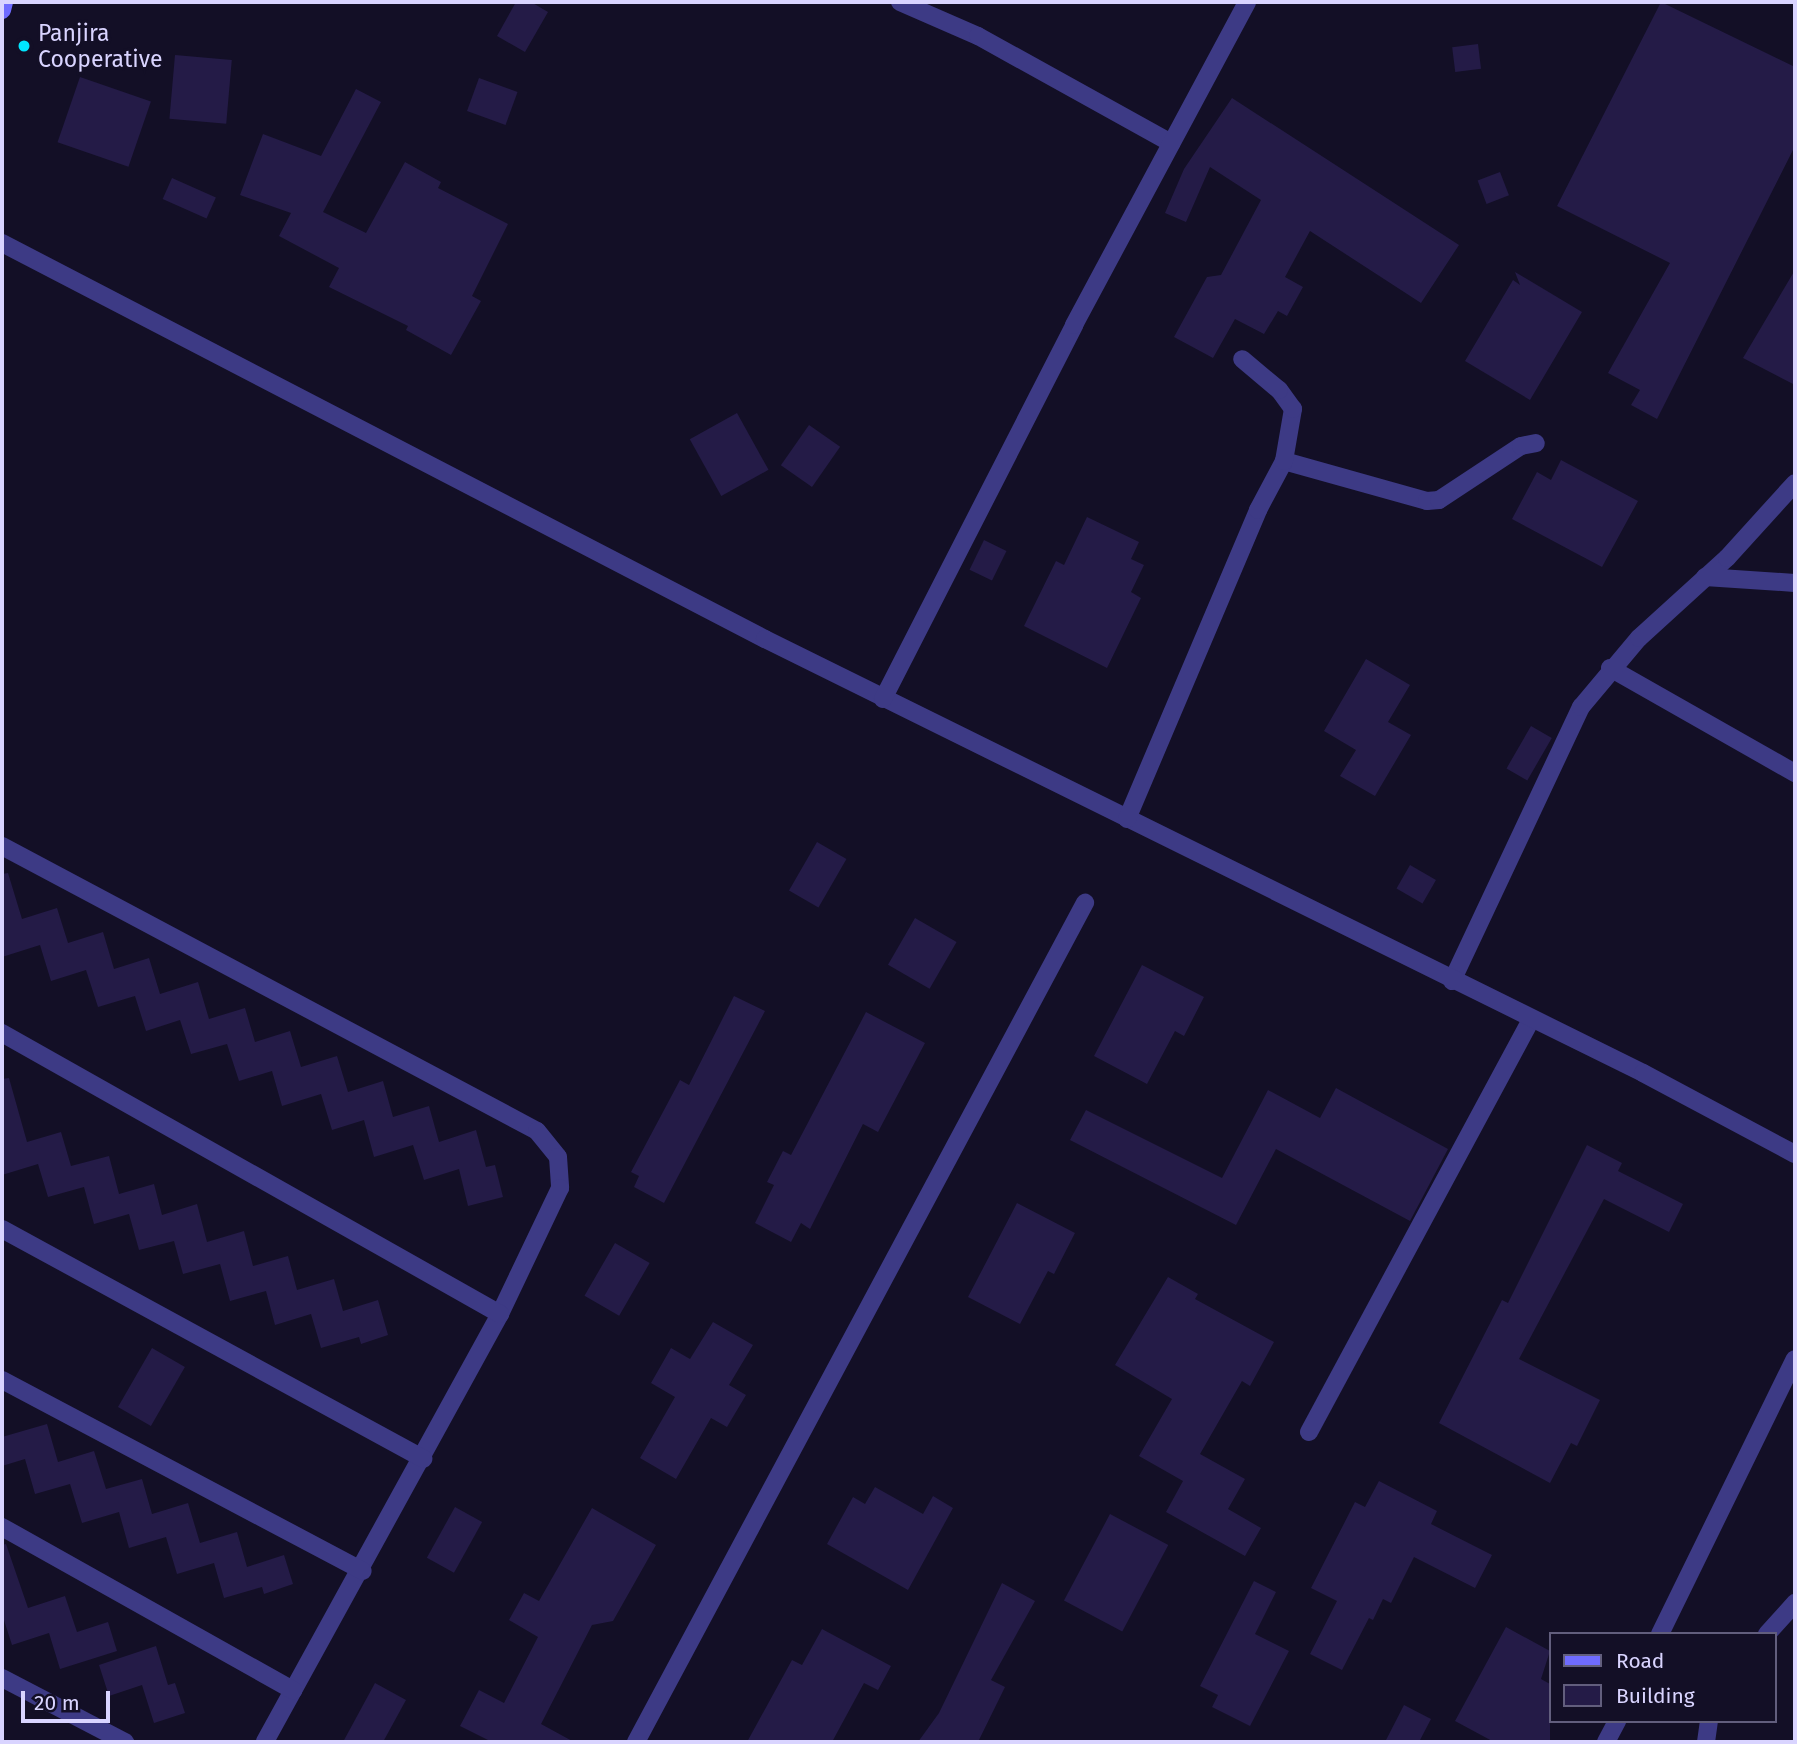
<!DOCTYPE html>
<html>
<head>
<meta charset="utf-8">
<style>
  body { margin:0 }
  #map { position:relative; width:1797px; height:1744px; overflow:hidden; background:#130f26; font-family:"Fira Sans",sans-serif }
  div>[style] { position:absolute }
  .building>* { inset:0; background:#241b47; transform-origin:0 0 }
  .service>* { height:18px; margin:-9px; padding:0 9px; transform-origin:9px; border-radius:9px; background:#3d3a85 }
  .minor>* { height:18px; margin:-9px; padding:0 9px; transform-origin:9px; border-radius:9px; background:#3d3a85 }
  .secondary>* { height:18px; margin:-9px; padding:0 9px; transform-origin:9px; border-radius:9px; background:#6f6bff }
  .dots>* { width:19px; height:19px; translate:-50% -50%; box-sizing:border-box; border:4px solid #130f26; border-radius:50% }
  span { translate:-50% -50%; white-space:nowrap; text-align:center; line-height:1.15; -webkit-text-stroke:6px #130f26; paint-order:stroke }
  .poi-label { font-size:23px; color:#d9d4ff }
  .left { translate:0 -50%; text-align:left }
  .frame { position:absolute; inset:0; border:4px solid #d9d4ff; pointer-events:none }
  .legend { position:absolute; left:1549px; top:1632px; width:228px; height:91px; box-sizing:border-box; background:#130f26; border:2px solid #625e7d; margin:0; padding:9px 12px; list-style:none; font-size:21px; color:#d9d4ff }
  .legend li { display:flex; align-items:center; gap:14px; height:35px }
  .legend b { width:35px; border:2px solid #625e7d }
  .scale { position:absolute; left:21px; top:1691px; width:89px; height:32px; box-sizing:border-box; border:4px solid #d9d4ff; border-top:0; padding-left:9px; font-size:21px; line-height:24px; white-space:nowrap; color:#d9d4ff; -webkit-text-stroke:5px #130f26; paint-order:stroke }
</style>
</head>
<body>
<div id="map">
  <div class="building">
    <i style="clip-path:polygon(516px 2px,531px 2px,548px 12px,525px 52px,497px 36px)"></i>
    <i style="clip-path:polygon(1661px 2px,1795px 67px,1795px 146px,1657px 419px,1631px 405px,1640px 390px,1608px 373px,1670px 263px,1557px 206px)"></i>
    <i style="left:1478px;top:44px;width:25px;height:26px;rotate:83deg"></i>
    <i style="left:175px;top:55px;width:57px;height:64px;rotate:5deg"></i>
    <i style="left:80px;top:77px;width:75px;height:69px;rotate:19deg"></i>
    <i style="left:479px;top:78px;width:41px;height:35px;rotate:20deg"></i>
    <i style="clip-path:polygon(356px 89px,381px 102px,323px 212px,366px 233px,405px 162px,441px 182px,438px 188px,508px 224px,472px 296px,481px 301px,451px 355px,406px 330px,408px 326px,329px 287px,339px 268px,279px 236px,291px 213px,240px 195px,263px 134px,321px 156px)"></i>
    <i style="clip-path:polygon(1232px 98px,1459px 245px,1421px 303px,1310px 231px,1285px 277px,1303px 287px,1287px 316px,1278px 311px,1264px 334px,1235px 319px,1213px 358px,1174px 337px,1207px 277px,1221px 275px,1261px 200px,1210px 167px,1186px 222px,1165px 213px,1184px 169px)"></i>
    <i style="left:1500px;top:172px;width:25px;height:24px;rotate:69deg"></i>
    <i style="left:172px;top:178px;width:48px;height:23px;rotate:24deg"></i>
    <i style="clip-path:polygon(1795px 270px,1795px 385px,1743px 358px)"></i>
    <i style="clip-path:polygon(1515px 272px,1582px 312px,1530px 400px,1465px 361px,1513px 280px,1520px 285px)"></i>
    <i style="left:737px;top:413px;width:65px;height:54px;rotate:61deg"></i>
    <i style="left:809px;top:425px;width:38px;height:49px;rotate:35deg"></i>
    <i style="clip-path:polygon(1561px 460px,1638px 501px,1602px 567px,1512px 519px,1537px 472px,1551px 480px)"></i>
    <i style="clip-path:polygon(1087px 517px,1139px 542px,1131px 559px,1144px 565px,1131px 592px,1141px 598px,1107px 668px,1024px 626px,1056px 561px,1064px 565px)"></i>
    <i style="left:984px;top:540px;width:25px;height:33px;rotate:26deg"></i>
    <i style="clip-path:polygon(1366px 659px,1410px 685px,1388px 722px,1411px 735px,1375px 796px,1340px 776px,1356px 750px,1324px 731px)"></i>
    <i style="left:1531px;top:726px;width:24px;height:49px;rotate:30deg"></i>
    <i style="left:817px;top:842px;width:34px;height:56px;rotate:30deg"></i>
    <i style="left:1410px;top:865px;width:30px;height:27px;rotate:30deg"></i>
    <i style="clip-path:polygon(8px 873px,22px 919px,57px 908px,68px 943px,103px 932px,114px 969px,149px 958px,160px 994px,198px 982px,209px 1019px,245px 1008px,255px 1042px,290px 1031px,301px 1067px,337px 1056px,348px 1092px,383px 1081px,393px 1117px,429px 1106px,439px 1142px,476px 1130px,486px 1167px,495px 1165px,503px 1197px,468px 1206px,459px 1169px,424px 1180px,413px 1145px,374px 1157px,364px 1120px,332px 1130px,321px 1094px,282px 1106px,272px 1071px,239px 1081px,227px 1044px,191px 1054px,180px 1020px,146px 1031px,135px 996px,98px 1007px,86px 970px,51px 981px,40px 945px,2px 957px,2px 874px)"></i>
    <i style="left:915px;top:918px;width:48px;height:54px;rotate:30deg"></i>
    <i style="clip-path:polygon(1142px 965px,1204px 997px,1184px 1036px,1175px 1031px,1147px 1084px,1094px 1056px)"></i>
    <i style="clip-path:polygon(734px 996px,765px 1011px,664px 1203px,634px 1187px,639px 1176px,631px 1172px,680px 1080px,689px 1085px)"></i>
    <i style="clip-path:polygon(866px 1012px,925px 1043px,878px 1132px,863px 1124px,810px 1229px,801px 1223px,791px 1242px,755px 1223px,774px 1185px,767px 1182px,783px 1151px,791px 1155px)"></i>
    <i style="clip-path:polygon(9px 1078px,27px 1142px,61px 1132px,71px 1166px,109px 1156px,119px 1194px,154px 1184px,162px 1215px,197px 1204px,207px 1242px,244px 1231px,253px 1266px,288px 1256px,297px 1290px,334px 1279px,343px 1311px,378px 1300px,388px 1335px,361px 1344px,359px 1337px,321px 1348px,311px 1314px,275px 1325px,266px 1291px,230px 1301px,220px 1264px,183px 1274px,174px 1241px,139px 1250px,129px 1214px,94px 1224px,84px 1187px,48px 1197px,38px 1164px,2px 1175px,2px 1079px)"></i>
    <i style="clip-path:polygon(1336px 1088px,1448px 1149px,1410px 1221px,1276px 1149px,1236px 1225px,1070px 1140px,1086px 1110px,1222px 1178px,1268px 1090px,1320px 1118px)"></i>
    <i style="clip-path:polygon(1587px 1145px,1622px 1163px,1618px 1171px,1683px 1204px,1669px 1232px,1604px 1199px,1519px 1359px,1600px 1400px,1577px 1446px,1571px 1443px,1550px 1483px,1439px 1423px,1502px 1300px,1508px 1303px)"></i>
    <i style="clip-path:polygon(1017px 1203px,1075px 1233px,1054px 1274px,1048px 1271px,1020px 1324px,968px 1297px)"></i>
    <i style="left:615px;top:1243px;width:40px;height:61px;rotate:30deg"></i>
    <i style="clip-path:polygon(1168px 1277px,1198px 1294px,1195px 1299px,1274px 1342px,1250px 1386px,1242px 1381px,1200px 1454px,1245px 1479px,1228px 1509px,1261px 1528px,1245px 1556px,1166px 1512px,1183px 1481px,1139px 1456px,1172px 1399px,1115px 1365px)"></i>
    <i style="clip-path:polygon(713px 1322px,753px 1345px,729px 1385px,746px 1395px,727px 1427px,711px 1418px,676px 1479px,640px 1458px,675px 1397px,651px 1383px,671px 1348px,690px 1359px)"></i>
    <i style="left:152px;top:1348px;width:38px;height:68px;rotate:30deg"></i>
    <i style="clip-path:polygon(47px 1424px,58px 1462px,94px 1451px,106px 1489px,142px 1479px,152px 1514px,188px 1503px,200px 1543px,237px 1532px,247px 1567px,284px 1555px,293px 1584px,264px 1594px,262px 1587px,224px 1598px,214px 1563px,177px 1574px,166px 1537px,129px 1548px,119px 1512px,82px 1523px,70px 1484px,35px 1494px,25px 1459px,2px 1466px,2px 1437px)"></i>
    <i style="clip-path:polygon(1379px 1481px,1437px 1511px,1431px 1524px,1492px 1555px,1475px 1588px,1414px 1557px,1391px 1603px,1383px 1599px,1373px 1620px,1369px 1618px,1342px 1670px,1310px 1654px,1337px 1601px,1311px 1588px,1355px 1502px,1365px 1507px)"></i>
    <i style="clip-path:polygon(875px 1487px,923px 1514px,933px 1496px,953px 1508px,908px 1590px,827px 1544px,853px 1497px,865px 1504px)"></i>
    <i style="left:455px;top:1507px;width:31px;height:58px;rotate:29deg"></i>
    <i style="clip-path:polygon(592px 1508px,656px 1545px,613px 1621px,592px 1625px,541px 1724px,574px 1742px,492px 1742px,460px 1726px,479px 1690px,504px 1703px,538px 1637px,509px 1620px,524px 1593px,539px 1601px)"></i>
    <i style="left:1110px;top:1514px;width:66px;height:98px;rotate:28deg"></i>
    <i style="clip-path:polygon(6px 1544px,28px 1608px,65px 1596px,77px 1632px,108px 1622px,117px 1651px,60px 1669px,49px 1633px,12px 1645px,2px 1614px,2px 1545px)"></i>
    <i style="clip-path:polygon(1254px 1581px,1276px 1592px,1255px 1634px,1289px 1651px,1250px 1726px,1212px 1707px,1218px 1695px,1200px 1686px)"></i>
    <i style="clip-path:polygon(1002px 1583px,1035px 1601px,991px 1680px,1005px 1687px,978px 1742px,918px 1742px,939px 1713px)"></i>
    <i style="clip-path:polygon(1506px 1627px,1550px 1651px,1541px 1679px,1550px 1684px,1550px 1742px,1494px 1742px,1455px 1721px)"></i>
    <i style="clip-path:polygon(822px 1629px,891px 1666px,878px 1690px,864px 1683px,832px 1742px,747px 1742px,792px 1660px,802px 1665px)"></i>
    <i style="clip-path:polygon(156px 1646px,168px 1685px,175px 1683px,185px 1713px,154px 1723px,142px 1685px,109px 1696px,99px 1665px)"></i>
    <i style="clip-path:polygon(375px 1683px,406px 1700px,383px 1742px,343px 1742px)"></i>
    <i style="clip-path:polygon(1404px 1705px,1431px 1719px,1419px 1742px,1385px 1742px)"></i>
  </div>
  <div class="service">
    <i style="left:1705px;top:577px;width:90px;rotate:3.8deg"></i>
    <i style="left:1610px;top:668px;width:213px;rotate:29.6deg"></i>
    <i style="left:2px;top:846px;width:606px;rotate:28.04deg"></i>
    <i style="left:537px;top:1131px;width:33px;rotate:51deg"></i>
    <i style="left:558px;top:1157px;width:31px;rotate:86deg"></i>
    <i style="left:560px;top:1188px;width:140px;rotate:115.5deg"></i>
    <i style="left:500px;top:1314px;width:488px;rotate:118.8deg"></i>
    <i style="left:1452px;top:981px;width:303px;rotate:-64.8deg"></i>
    <i style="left:1581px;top:707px;width:90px;rotate:-50deg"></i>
    <i style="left:1639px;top:638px;width:119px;rotate:-42.3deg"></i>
    <i style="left:1727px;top:558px;width:101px;rotate:-47.8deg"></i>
    <i style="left:2px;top:1033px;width:572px;rotate:29.43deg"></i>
    <i style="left:2px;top:1229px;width:480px;rotate:28.6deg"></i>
    <i style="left:2px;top:1380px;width:408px;rotate:27.9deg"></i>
    <i style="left:1309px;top:1432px;width:469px;rotate:-61.7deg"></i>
    <i style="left:2px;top:1527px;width:334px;rotate:29.3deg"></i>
    <i style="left:1660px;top:1634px;width:306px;rotate:-63.9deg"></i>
    <i style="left:1767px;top:1634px;width:42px;rotate:-47.9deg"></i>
    <i style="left:2px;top:1678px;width:139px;rotate:27.5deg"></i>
    <i style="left:1606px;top:1742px;width:24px;rotate:-62deg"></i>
    <i style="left:1706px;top:1742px;width:21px;rotate:-82deg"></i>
  </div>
  <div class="minor">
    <i style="left:900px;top:2px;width:85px;rotate:23.6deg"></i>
    <i style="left:978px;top:36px;width:221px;rotate:29deg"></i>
    <i style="left:2px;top:243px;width:860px;rotate:27.43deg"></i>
    <i style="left:765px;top:639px;width:979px;rotate:26.3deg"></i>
    <i style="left:1643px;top:1073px;width:172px;rotate:28.1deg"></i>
    <i style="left:1284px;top:461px;width:148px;rotate:15.6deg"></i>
    <i style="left:1427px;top:501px;width:12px;rotate:-5deg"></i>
    <i style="left:1439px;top:500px;width:98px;rotate:-33.4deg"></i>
    <i style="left:1521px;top:446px;width:15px;rotate:-11deg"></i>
    <i style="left:883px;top:699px;width:420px;rotate:-62.9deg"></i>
    <i style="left:1074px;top:325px;width:366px;rotate:-61.8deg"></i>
    <i style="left:1127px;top:819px;width:336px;rotate:-67deg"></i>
    <i style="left:1258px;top:510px;width:55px;rotate:-62deg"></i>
    <i style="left:1284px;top:461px;width:53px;rotate:-80.2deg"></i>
    <i style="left:1293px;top:409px;width:24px;rotate:-126deg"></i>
    <i style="left:1279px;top:390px;width:48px;rotate:-140deg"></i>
    <i style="left:636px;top:1742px;width:952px;rotate:-61.85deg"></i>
  </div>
  <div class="secondary">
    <i style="left:2px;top:10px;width:8px;rotate:-76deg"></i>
  </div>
  <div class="dots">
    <i style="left:24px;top:46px;background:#00e5ff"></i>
  </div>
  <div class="poi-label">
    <span class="left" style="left:38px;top:46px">Panjira<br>Cooperative</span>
  </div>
  <div class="frame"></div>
  <ul class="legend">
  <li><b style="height:9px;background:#6f6bff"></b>Road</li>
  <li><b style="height:19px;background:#241b47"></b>Building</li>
  </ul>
  <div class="scale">20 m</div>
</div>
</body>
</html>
